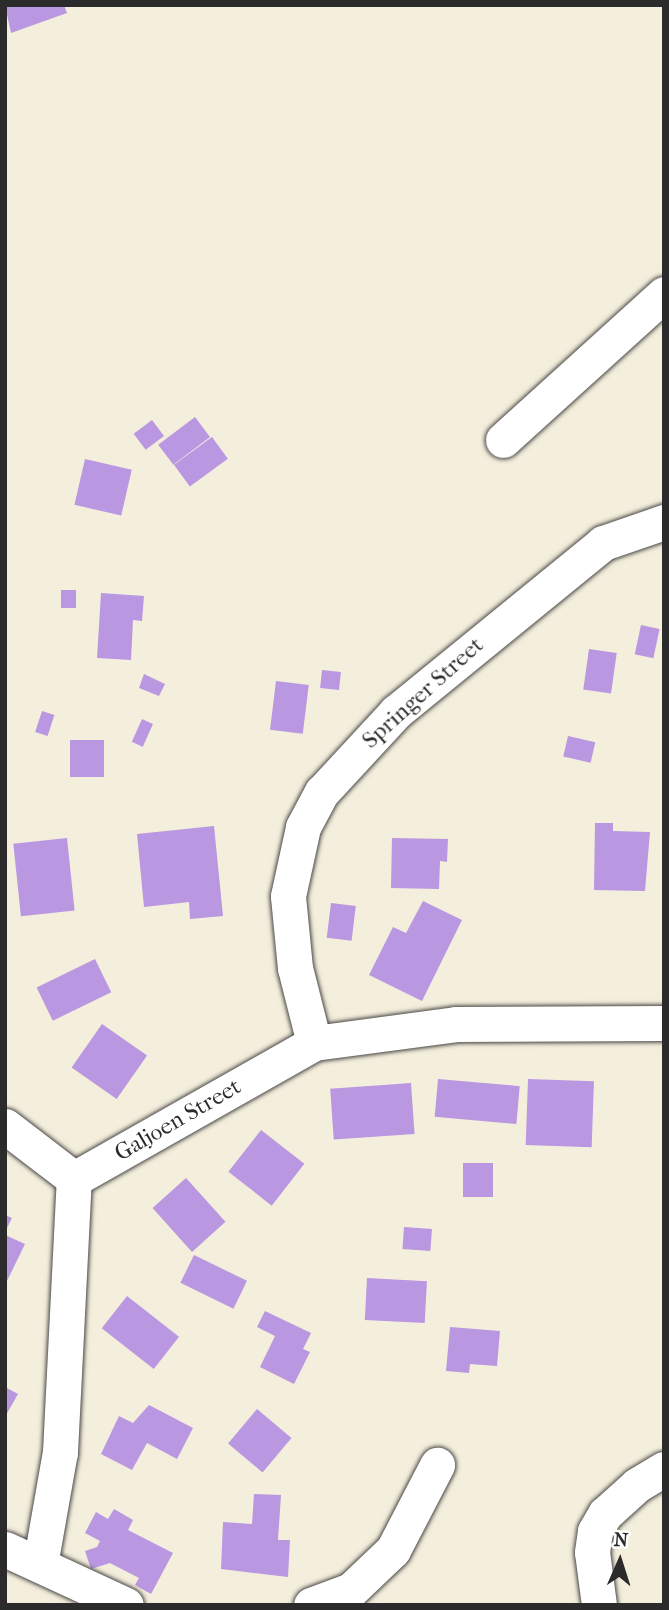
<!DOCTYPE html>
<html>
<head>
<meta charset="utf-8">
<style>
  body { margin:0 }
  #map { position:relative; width:669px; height:1610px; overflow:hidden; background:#f4eedc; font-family:"IM FELL French Canon",serif }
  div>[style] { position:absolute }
  .building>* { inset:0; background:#b997e1; transform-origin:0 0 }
  .roads { filter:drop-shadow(0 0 2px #494846) drop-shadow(0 0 2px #494846) }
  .minor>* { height:35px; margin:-17.5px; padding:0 17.5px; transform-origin:17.5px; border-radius:17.5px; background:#fff }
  span { translate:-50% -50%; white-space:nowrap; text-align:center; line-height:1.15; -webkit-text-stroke:6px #fff; paint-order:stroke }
  .street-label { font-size:23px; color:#2b2b2b }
  .frame { position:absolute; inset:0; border:7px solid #2b2b2b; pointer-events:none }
  .north { position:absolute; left:585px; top:1526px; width:70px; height:70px; -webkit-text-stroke:5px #fff; paint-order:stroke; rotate:3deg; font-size:19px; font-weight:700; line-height:28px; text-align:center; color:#2b2b2b }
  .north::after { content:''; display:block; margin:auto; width:24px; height:32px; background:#2b2b2b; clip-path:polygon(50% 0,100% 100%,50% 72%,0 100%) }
</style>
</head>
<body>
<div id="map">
  <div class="building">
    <i style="clip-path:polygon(5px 5px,64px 5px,67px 13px,11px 33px)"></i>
    <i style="left:195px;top:417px;width:25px;height:46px;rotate:53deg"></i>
    <i style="left:152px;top:420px;width:20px;height:23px;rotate:53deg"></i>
    <i style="left:212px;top:437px;width:27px;height:47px;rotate:54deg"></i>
    <i style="left:85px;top:459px;width:48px;height:47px;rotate:13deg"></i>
    <i style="left:61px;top:590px;width:15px;height:18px"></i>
    <i style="clip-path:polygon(101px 593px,144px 596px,142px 621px,133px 620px,131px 660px,97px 658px)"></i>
    <i style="left:641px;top:625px;width:19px;height:30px;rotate:12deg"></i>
    <i style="left:589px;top:649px;width:28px;height:41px;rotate:8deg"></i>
    <i style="left:322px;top:670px;width:19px;height:18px;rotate:6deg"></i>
    <i style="clip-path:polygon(144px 674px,165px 684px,159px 696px,139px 688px)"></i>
    <i style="left:276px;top:681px;width:33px;height:49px;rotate:7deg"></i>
    <i style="left:42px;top:711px;width:13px;height:22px;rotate:18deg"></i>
    <i style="left:142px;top:719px;width:12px;height:25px;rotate:24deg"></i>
    <i style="left:568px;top:736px;width:28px;height:21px;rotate:13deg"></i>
    <i style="left:104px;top:740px;width:37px;height:34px;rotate:90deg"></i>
    <i style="clip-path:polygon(595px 823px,613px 823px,613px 831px,650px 832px,645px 891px,594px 890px)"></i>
    <i style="clip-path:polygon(214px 826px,223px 916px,190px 919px,189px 902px,144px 907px,137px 834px)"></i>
    <i style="left:67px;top:838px;width:73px;height:54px;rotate:84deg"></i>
    <i style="clip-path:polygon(392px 838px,448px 839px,447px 862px,440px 861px,439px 889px,391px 888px)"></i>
    <i style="clip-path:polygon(423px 901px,462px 920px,422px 1001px,369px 975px,393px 927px,406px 933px)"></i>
    <i style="left:331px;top:903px;width:25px;height:35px;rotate:7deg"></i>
    <i style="left:95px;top:959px;width:37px;height:65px;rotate:64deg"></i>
    <i style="left:102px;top:1024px;width:55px;height:53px;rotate:35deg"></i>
    <i style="left:438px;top:1079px;width:82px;height:38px;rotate:5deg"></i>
    <i style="left:528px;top:1079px;width:66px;height:66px;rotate:2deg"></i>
    <i style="left:411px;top:1083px;width:51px;height:81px;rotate:86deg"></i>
    <i style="left:261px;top:1130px;width:55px;height:53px;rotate:38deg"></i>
    <i style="left:463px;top:1163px;width:30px;height:34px"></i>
    <i style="left:186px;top:1178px;width:59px;height:45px;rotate:48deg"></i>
    <i style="clip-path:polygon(5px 1215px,12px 1218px,5px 1232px)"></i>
    <i style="left:404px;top:1227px;width:28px;height:22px;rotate:4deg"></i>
    <i style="clip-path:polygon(5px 1235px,25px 1244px,5px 1285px)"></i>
    <i style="left:194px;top:1255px;width:59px;height:31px;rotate:26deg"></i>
    <i style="left:367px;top:1278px;width:60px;height:42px;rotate:3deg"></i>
    <i style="left:127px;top:1296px;width:66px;height:41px;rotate:38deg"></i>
    <i style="clip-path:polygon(265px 1311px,311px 1333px,303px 1349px,310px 1352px,294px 1384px,260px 1367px,275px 1336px,257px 1327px)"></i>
    <i style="clip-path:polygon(450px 1327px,500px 1331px,497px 1366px,470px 1364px,469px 1373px,446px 1371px)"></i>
    <i style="clip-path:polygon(5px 1387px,18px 1394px,5px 1417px)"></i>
    <i style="clip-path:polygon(149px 1405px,193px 1428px,177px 1459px,147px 1443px,132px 1470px,101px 1454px,119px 1416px,133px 1423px)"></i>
    <i style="left:257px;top:1409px;width:45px;height:45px;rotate:40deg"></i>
    <i style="clip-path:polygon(254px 1494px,281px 1495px,278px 1540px,290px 1540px,288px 1577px,221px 1569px,223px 1522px,252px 1524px)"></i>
    <i style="clip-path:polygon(114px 1509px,133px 1520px,128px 1530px,173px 1553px,151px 1594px,135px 1585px,139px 1578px,110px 1563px,91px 1569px,85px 1551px,97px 1547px,100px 1541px,85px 1533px,96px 1512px,108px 1519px)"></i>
  </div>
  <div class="roads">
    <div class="minor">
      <i style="left:503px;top:440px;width:217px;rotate:-42.2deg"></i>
      <i style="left:314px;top:1043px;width:77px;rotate:-104.2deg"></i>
      <i style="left:295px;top:968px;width:72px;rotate:-95.6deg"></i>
      <i style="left:288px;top:896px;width:71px;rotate:-77.7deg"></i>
      <i style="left:303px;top:827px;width:40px;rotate:-62deg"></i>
      <i style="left:322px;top:792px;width:109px;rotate:-47.2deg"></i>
      <i style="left:396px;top:712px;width:267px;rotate:-39.2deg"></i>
      <i style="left:603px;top:543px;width:65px;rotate:-19deg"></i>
      <i style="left:5px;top:1126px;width:87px;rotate:37.5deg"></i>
      <i style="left:74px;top:1179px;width:276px;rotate:-29.5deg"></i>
      <i style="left:314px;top:1043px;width:143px;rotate:-7.6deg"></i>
      <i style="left:456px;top:1024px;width:208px;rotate:-0.3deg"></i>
      <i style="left:5px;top:1549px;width:133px;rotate:24.8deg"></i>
      <i style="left:40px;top:1565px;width:115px;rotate:-80deg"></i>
      <i style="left:60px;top:1452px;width:273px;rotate:-87.1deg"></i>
      <i style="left:311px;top:1605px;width:43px;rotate:-20.6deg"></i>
      <i style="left:351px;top:1590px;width:58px;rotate:-43.6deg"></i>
      <i style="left:393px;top:1550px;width:96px;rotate:-62.6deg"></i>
      <i style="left:599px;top:1605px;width:53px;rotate:-97.5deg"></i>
      <i style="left:592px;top:1552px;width:21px;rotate:-82deg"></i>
      <i style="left:595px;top:1531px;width:20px;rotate:-60deg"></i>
      <i style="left:605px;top:1514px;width:43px;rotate:-42.2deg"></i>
      <i style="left:637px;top:1485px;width:31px;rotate:-31deg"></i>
    </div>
  </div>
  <div class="street-label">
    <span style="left:423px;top:693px;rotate:-42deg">Springer Street</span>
    <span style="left:178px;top:1120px;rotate:-30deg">Galjoen Street</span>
  </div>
  <div class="frame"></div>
  <div class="north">N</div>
</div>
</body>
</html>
